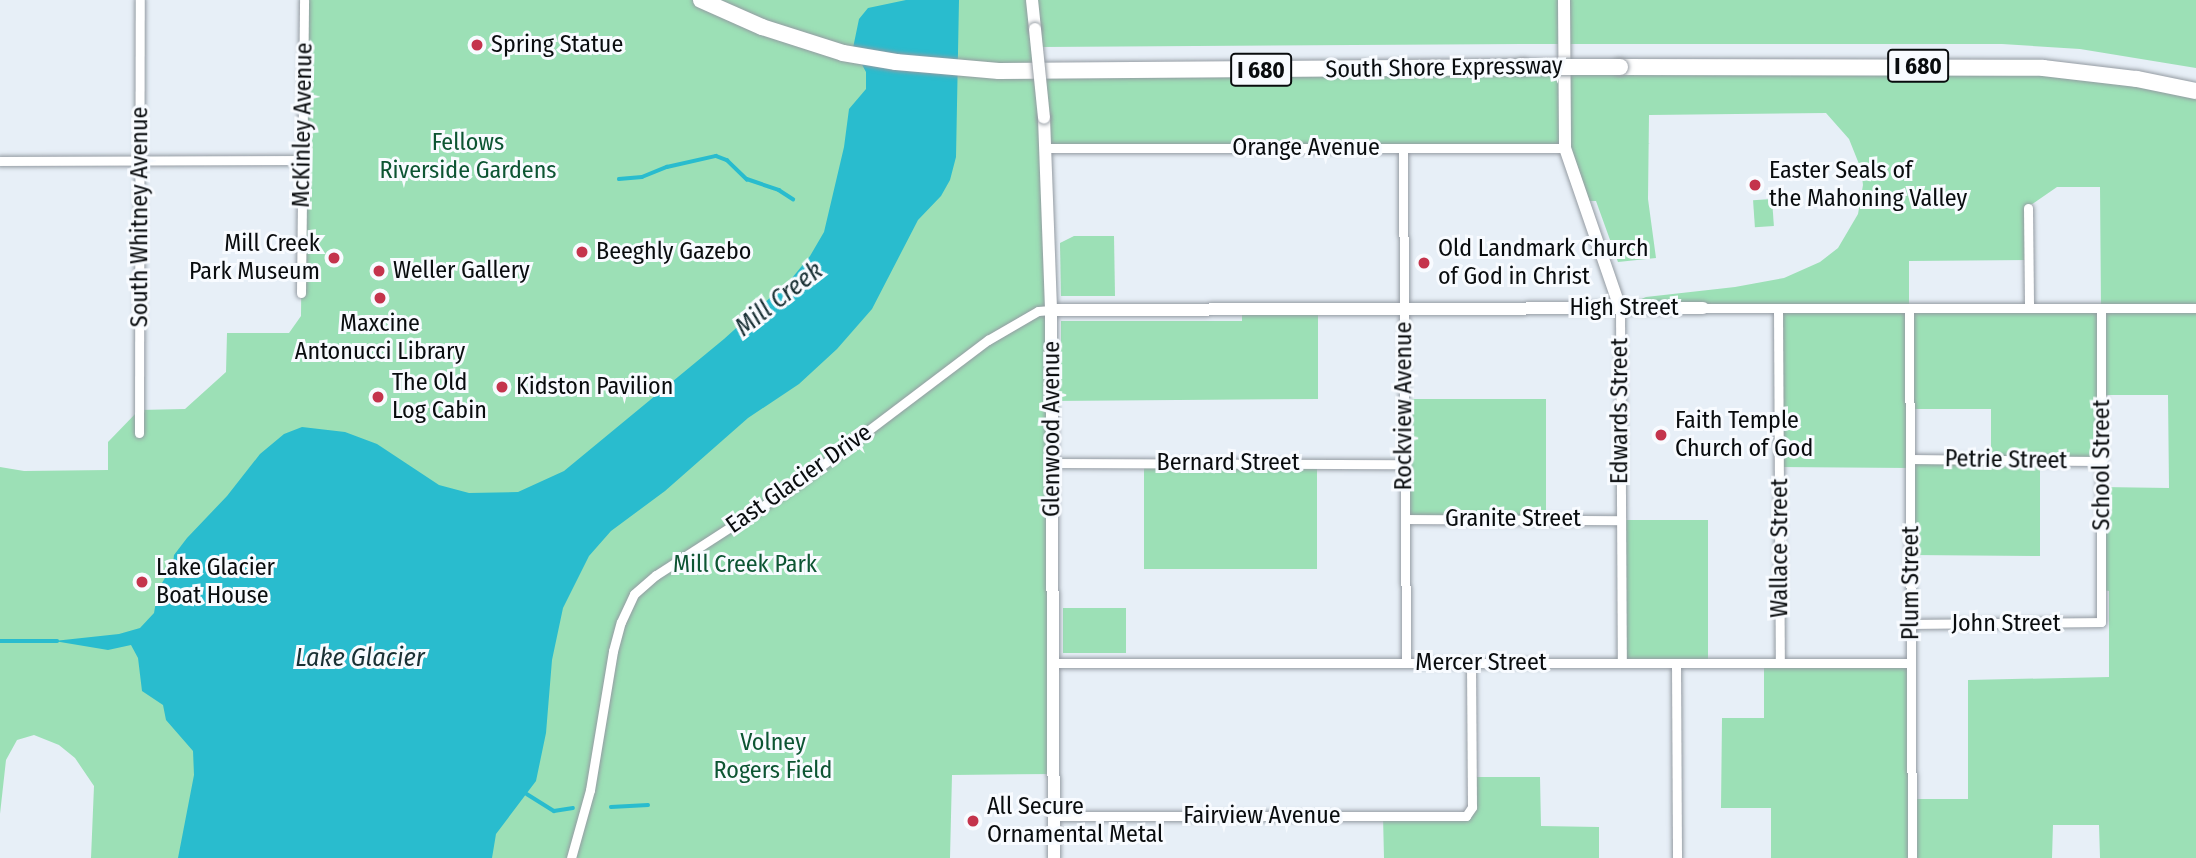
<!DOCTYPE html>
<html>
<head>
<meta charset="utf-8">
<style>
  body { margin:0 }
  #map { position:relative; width:2196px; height:858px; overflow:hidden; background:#e7eff7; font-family:"Fira Sans Condensed",sans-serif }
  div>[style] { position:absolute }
  .green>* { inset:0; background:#9ce0b6; transform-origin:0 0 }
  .water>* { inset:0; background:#29bcce }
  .stream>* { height:3.5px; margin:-1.75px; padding:0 1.75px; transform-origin:1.75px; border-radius:1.75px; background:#29bcce }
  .roads { filter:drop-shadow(0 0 2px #949ba2) drop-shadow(0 0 2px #949ba2) }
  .street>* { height:9px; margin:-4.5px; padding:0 4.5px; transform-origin:4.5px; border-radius:4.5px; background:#fff }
  .secondary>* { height:12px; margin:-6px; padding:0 6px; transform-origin:6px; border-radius:6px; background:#fff }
  .highway>* { height:16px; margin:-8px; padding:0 8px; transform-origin:8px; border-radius:8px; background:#fff }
  .bridges { filter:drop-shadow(0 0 2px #949ba2) drop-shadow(0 0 2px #949ba2) }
  .secondary-bridge>* { height:12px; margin:-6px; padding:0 6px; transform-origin:6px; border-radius:6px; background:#fff }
  .highway-bridge>* { height:16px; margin:-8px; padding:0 8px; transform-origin:8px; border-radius:8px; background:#fff }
  .dots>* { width:19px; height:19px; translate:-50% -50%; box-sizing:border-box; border:4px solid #f8fbff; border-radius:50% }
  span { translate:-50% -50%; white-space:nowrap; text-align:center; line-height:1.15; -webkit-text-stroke:6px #f8fbff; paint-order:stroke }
  .shield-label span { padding:2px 5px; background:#f8fbff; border:2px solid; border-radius:5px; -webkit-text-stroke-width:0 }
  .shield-label { font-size:23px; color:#090c0e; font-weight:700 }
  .poi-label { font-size:24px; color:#090c0e }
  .left { translate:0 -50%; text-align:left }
  .right { translate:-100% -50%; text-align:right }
  .street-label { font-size:24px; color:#090c0e }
  .park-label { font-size:24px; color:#0d5533 }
  .water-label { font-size:26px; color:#1a3135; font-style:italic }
</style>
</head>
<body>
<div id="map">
  <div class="green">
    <i style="clip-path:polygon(evenodd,304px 0,2196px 0,2196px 68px,2080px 49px,2002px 44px,1522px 44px,1042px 47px,1039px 72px,1969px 66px,2196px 91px,2196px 858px,2100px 858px,2099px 825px,2053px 825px,2052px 858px,1771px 858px,1771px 808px,1721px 808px,1722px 718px,1764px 718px,1764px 663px,1911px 663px,1912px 799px,1968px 799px,1968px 680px,2109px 677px,2109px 591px,2103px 590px,2102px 487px,2169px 488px,2168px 395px,2102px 395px,2102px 461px,2040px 461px,2040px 556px,1911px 555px,1910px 468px,1779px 467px,1778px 308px,1620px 308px,1646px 297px,1735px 287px,1784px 278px,1820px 262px,1838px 248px,1858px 214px,1863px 185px,1861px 169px,1849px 139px,1826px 113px,1649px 115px,1648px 199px,1656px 258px,1618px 262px,1596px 201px,1584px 201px,1565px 148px,1048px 148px,1051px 362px,1061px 362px,1061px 321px,1242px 321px,1242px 310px,1318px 310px,1318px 399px,1052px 401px,1053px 774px,952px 775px,950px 858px,91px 858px,94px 786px,75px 758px,59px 745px,34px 735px,17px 740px,6px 760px,0 814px,0 467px,24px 471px,108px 470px,108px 442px,139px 410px,185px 409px,226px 372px,227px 333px,289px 333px,301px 316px,304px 0,2057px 187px,2100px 187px,2101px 308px,1909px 307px,1909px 261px,2029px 260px,2028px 207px,2057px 187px,304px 0,1910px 409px,1991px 409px,1991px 459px,1910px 459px,1910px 409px)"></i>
    <i style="left:1772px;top:199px;width:27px;height:19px;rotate:86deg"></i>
    <i style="clip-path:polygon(1074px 236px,1114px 236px,1115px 296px,1061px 296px,1060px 243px)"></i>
    <i style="left:1404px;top:399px;width:142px;height:120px"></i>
    <i style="left:1144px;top:463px;width:173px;height:106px"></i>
    <i style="left:1621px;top:520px;width:87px;height:143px"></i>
    <i style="left:1063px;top:608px;width:63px;height:45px"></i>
    <i style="clip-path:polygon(1472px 777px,1540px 777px,1541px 826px,1599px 827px,1599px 858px,1384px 858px,1383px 816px,1455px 816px,1471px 811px)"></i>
  </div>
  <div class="water">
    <i style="clip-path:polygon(906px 0,959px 0,956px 157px,950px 180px,941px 196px,918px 220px,872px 309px,837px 349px,799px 384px,748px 418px,665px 491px,611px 531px,589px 556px,563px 608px,552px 660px,546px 733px,536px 781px,496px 834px,492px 858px,178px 858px,194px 775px,193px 751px,166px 720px,163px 705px,142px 691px,138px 658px,131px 645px,108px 650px,54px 641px,119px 634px,140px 628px,154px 613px,158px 590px,173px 564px,174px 555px,187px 538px,227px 496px,260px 454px,284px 434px,302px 427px,345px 432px,377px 444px,439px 485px,469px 493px,518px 492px,564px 471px,724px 339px,792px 278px,810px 256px,824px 232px,844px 147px,849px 109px,866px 89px,866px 72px,853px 48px,859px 19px,868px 8px)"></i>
  </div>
  <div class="stream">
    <i style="left:619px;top:179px;width:23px;rotate:-5deg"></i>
    <i style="left:642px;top:177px;width:27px;rotate:-22deg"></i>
    <i style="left:667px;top:167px;width:50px;rotate:-12.7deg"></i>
    <i style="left:716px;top:156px;width:12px;rotate:20deg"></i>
    <i style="left:727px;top:160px;width:28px;rotate:44deg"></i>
    <i style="left:747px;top:179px;width:34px;rotate:19deg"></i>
    <i style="left:779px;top:190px;width:17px;rotate:33deg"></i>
    <i style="left:0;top:641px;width:57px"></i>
    <i style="left:527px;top:794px;width:32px;rotate:32deg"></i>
    <i style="left:554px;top:811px;width:19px;rotate:-9deg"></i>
    <i style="left:611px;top:807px;width:37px;rotate:-3deg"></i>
  </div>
  <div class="roads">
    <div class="street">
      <i style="left:1048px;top:148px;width:517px"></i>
      <i style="left:1403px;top:148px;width:515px;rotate:89.67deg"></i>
      <i style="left:0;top:161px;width:303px;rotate:-0.2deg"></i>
      <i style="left:2028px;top:208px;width:100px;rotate:89.4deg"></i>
      <i style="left:301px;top:293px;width:293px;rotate:-89.4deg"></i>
      <i style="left:1620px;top:308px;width:355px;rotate:89.7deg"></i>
      <i style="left:1703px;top:308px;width:493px"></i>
      <i style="left:1778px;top:308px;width:355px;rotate:89.7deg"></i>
      <i style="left:1909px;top:308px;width:550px;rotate:89.69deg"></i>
      <i style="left:139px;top:433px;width:433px;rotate:-89.9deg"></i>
      <i style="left:1910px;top:459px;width:192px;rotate:0.6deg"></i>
      <i style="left:1051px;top:463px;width:353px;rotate:0.2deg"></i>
      <i style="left:1405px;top:519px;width:216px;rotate:0.3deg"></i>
      <i style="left:1911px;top:624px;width:190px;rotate:-0.6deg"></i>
      <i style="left:2101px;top:622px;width:314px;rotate:-90deg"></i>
      <i style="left:1051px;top:663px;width:860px"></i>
      <i style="left:1676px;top:663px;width:195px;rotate:89.7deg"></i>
      <i style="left:1054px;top:816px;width:412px"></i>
      <i style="left:1466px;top:816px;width:11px;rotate:-56deg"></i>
      <i style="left:1472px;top:807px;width:144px;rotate:-90.4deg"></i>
      <i style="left:571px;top:858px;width:71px;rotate:-74.4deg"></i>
      <i style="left:590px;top:790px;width:141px;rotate:-80.6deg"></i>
      <i style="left:613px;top:651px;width:30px;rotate:-75deg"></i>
      <i style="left:621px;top:622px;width:31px;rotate:-65deg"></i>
      <i style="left:634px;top:594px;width:29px;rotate:-41deg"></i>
      <i style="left:656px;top:575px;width:171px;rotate:-32.9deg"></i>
      <i style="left:800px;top:482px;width:236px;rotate:-37.1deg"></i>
      <i style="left:988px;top:340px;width:58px;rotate:-30.1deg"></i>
      <i style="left:1038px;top:311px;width:13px;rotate:-4deg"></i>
    </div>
    <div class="secondary">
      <i style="left:1032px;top:0;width:29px;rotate:84deg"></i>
      <i style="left:1564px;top:0;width:148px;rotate:89.6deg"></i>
      <i style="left:1565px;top:148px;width:169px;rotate:71deg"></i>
      <i style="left:1044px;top:118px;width:192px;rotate:87.9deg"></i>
      <i style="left:1051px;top:310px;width:548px;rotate:89.69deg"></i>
      <i style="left:1051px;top:310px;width:652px;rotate:-0.18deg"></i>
    </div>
    <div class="highway">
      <i style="left:701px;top:0;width:67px;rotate:23.9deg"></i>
      <i style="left:762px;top:27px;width:85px;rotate:17.8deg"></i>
      <i style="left:843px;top:53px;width:54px;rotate:9.6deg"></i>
      <i style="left:896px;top:62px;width:103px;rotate:5deg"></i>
      <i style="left:999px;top:71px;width:524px;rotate:-0.44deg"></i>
      <i style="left:1620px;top:67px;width:423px;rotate:0.1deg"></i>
      <i style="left:2043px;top:68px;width:95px;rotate:6.7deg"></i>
      <i style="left:2137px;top:79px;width:60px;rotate:11.5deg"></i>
    </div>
  </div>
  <div class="bridges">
    <div class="secondary-bridge">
      <i style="left:1035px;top:29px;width:89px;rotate:84.2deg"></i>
    </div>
    <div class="highway-bridge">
      <i style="left:1523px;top:67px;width:97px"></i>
    </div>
  </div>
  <div class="dots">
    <i style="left:477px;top:45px;background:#c4344c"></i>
    <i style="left:1755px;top:185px;background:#c4344c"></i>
    <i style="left:582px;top:252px;background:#c4344c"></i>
    <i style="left:334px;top:258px;background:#c4344c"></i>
    <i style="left:1424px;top:263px;background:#c4344c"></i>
    <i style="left:379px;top:271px;background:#c4344c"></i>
    <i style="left:380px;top:298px;background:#c4344c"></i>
    <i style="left:502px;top:387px;background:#c4344c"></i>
    <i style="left:378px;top:397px;background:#c4344c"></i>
    <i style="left:1661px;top:435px;background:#c4344c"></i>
    <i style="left:142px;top:582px;background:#c4344c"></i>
    <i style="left:973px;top:821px;background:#c4344c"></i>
  </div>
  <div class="shield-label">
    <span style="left:1918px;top:66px">I 680</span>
    <span style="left:1261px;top:70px">I 680</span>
  </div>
  <div class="poi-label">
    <span class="left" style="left:491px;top:45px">Spring Statue</span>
    <span class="left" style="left:1769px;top:185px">Easter Seals of<br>the Mahoning Valley</span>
    <span class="right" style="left:320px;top:258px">Mill Creek<br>Park Museum</span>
    <span class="left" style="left:1438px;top:263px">Old Landmark Church<br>of God in Christ</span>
    <span class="left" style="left:596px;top:252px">Beeghly Gazebo</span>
    <span class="left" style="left:393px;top:271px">Weller Gallery</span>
    <span style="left:380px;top:338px">Maxcine<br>Antonucci Library</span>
    <span class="left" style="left:392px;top:397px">The Old<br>Log Cabin</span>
    <span class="left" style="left:516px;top:387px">Kidston Pavilion</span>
    <span class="left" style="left:1675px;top:435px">Faith Temple<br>Church of God</span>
    <span class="left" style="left:156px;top:582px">Lake Glacier<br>Boat House</span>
    <span class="left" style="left:987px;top:821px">All Secure<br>Ornamental Metal</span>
  </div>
  <div class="street-label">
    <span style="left:1444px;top:68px;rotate:-1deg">South Shore Expressway</span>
    <span style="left:303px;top:125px;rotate:-89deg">McKinley Avenue</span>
    <span style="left:1306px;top:148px">Orange Avenue</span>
    <span style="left:140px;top:217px;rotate:-90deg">South Whitney Avenue</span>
    <span style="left:1624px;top:308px">High Street</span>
    <span style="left:1404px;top:406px;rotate:-90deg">Rockview Avenue</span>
    <span style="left:1620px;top:411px;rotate:-90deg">Edwards Street</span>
    <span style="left:1052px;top:429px;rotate:-90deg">Glenwood Avenue</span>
    <span style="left:2006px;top:460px;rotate:1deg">Petrie Street</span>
    <span style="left:1228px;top:463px">Bernard Street</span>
    <span style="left:2102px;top:465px;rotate:-90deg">School Street</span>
    <span style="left:799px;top:479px;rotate:-35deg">East Glacier Drive</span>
    <span style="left:1513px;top:519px">Granite Street</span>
    <span style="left:1780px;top:548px;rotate:-90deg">Wallace Street</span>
    <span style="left:1911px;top:583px;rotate:-90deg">Plum Street</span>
    <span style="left:2006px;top:624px">John Street</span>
    <span style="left:1481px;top:663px">Mercer Street</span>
    <span style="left:1262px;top:816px">Fairview Avenue</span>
  </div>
  <div class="park-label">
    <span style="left:468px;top:157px">Fellows<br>Riverside Gardens</span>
    <span style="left:745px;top:565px">Mill Creek Park</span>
    <span style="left:773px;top:757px">Volney<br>Rogers Field</span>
  </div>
  <div class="water-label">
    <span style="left:779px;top:299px;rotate:-38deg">Mill Creek</span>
    <span style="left:360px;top:658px">Lake Glacier</span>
  </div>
</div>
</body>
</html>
